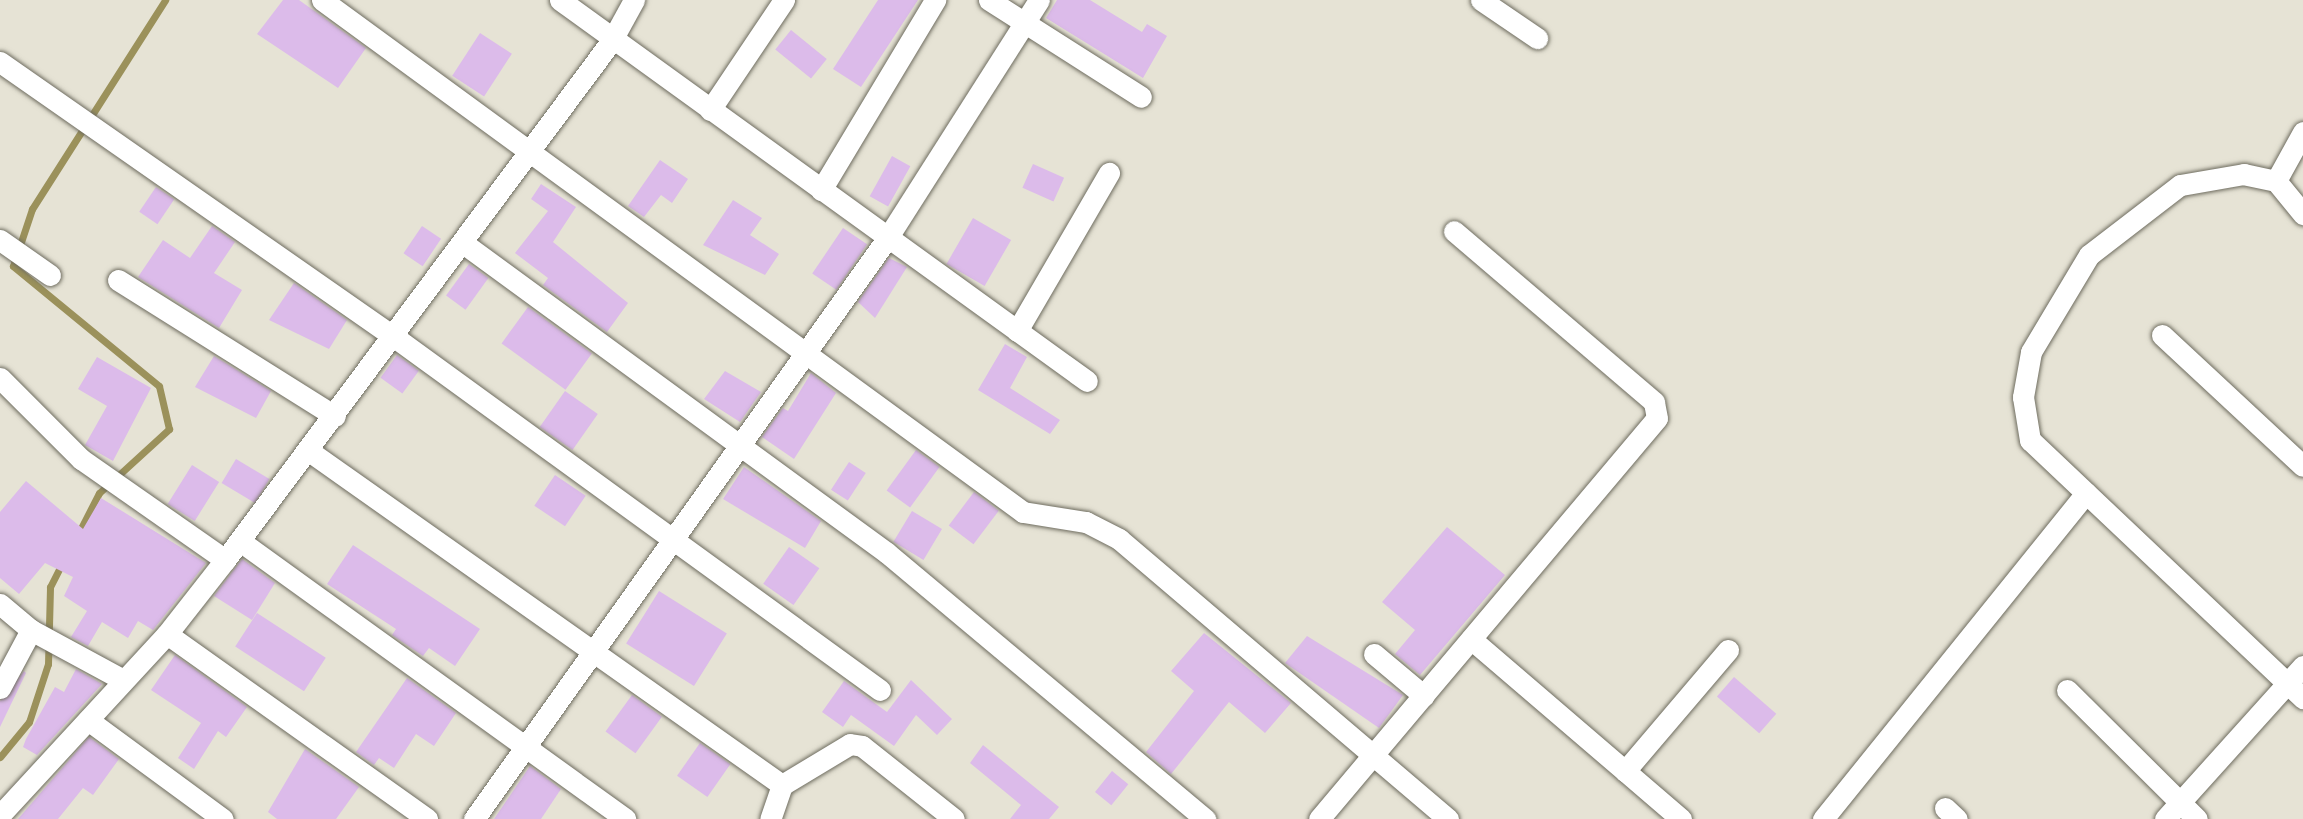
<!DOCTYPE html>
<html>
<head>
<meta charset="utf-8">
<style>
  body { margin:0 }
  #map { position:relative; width:2303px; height:819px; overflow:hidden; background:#e6e3d5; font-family:Montserrat,sans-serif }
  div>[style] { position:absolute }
  .stream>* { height:7px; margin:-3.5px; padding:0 3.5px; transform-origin:3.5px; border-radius:3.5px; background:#9b915b }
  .building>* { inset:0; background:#dcbbea; transform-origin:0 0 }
  .roads { filter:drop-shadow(0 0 2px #6e6c5f) drop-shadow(0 0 2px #6e6c5f) }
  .minor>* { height:21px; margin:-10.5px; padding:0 10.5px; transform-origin:10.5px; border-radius:10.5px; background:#fff }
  span { translate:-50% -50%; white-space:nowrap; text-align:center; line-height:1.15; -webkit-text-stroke:6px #f3f0e2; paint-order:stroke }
</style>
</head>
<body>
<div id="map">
  <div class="stream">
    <i style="left:78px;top:534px;width:46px;rotate:-62.9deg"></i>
    <i style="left:99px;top:493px;width:95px;rotate:-42.4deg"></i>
    <i style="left:169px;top:429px;width:44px;rotate:-103.1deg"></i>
    <i style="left:159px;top:386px;width:189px;rotate:-140.6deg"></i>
    <i style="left:13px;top:266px;width:60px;rotate:-71.6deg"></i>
    <i style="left:32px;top:209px;width:248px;rotate:-57.5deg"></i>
    <i style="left:0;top:757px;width:45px;rotate:-50.4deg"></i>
    <i style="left:29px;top:722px;width:61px;rotate:-71.9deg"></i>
    <i style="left:48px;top:664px;width:77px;rotate:-88.5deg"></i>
    <i style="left:50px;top:587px;width:27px;rotate:-63deg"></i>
  </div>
  <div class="building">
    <i style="clip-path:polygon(283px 0,299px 0,366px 48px,338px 88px,257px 34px)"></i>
    <i style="clip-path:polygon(878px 0,918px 0,861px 87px,833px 69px)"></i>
    <i style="clip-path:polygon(1057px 0,1090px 0,1142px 32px,1147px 24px,1167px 36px,1143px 78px,1046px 18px)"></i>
    <i style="left:791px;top:30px;width:46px;height:25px;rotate:39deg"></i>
    <i style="left:480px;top:33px;width:38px;height:51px;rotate:33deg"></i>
    <i style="left:892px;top:156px;width:21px;height:46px;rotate:29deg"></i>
    <i style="clip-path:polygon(660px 160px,688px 179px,672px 203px,661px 195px,644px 217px,628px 206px)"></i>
    <i style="left:1033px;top:164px;width:34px;height:26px;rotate:24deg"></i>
    <i style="clip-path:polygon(541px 184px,576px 207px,553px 242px,628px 303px,607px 332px,543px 285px,548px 278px,515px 253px,548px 211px,531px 199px)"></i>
    <i style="left:156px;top:187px;width:22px;height:30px;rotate:34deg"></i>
    <i style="clip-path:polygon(733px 200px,762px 218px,750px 235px,779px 254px,765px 275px,703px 245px)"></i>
    <i style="left:973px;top:218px;width:44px;height:53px;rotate:30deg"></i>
    <i style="clip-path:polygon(212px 226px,235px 242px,214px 273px,242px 290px,219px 328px,138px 277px,163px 240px,190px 258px)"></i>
    <i style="left:422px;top:226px;width:23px;height:33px;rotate:34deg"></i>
    <i style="left:843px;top:228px;width:29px;height:55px;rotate:34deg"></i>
    <i style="clip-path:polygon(889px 258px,907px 267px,875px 318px,858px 302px)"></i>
    <i style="left:469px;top:264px;width:24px;height:39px;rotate:36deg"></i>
    <i style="clip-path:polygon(294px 283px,347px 320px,329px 349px,269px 320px)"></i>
    <i style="left:528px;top:307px;width:79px;height:45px;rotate:36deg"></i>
    <i style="clip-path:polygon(1005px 344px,1027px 357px,1010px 388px,1060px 420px,1050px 434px,978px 390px)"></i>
    <i style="left:397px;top:355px;width:27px;height:28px;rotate:36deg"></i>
    <i style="clip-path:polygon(214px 356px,271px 391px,256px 418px,195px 387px)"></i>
    <i style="clip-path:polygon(97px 357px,151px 388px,113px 461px,85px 445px,107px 406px,78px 389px)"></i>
    <i style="clip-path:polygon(725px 371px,761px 392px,740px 422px,704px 399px)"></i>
    <i style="clip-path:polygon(811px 373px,836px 393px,794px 459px,762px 437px,783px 408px,788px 411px)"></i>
    <i style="left:565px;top:391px;width:40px;height:44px;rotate:35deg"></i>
    <i style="left:916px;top:450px;width:29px;height:50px;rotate:36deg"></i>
    <i style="left:236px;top:459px;width:39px;height:28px;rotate:31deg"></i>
    <i style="left:849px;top:462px;width:20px;height:33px;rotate:33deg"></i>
    <i style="left:192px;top:465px;width:32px;height:46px;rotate:32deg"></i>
    <i style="clip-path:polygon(744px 467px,821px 521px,805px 548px,723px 499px)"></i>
    <i style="left:555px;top:475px;width:37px;height:37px;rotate:34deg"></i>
    <i style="clip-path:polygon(26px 481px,83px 529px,101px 498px,206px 563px,153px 630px,138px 621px,128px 638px,102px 622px,88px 646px,71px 637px,87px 611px,64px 596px,73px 577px,45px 563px,19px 594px,0 578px,0 512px)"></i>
    <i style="left:974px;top:492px;width:31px;height:42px;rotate:37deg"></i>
    <i style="left:912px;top:511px;width:35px;height:36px;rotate:31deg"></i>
    <i style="clip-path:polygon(1447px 527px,1505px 575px,1420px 675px,1395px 654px,1415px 630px,1382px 602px)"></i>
    <i style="clip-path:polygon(353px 545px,480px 629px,455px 666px,429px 648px,423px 656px,392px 635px,396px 629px,327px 584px)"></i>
    <i style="left:789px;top:547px;width:37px;height:45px;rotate:35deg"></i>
    <i style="clip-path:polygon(242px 559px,275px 583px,252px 620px,214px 596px)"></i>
    <i style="left:659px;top:591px;width:80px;height:62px;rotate:32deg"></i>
    <i style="left:257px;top:613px;width:82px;height:40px;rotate:33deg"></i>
    <i style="clip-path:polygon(1204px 633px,1291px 703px,1265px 733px,1229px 702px,1171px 774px,1146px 752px,1194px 691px,1171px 671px)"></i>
    <i style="clip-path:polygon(1307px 636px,1403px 695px,1379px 728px,1285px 663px)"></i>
    <i style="clip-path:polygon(175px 655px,247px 707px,226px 737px,218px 731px,194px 769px,178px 758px,201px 723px,151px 690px)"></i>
    <i style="clip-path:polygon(76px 669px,102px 684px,37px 755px,23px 747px,26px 739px,55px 687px,64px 692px)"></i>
    <i style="clip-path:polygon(24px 671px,26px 673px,0 727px,0 701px)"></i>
    <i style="left:1734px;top:677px;width:56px;height:26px;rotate:41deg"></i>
    <i style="clip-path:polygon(407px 678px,456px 713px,434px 746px,416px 734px,394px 768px,379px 758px,374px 765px,356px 752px)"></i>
    <i style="clip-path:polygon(911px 680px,952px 719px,937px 735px,916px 715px,894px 746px,851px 715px,843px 727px,822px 712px,844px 681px,887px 712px)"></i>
    <i style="left:632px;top:695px;width:37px;height:45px;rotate:36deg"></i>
    <i style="clip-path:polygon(89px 737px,119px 759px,93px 795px,83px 788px,58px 819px,18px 819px)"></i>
    <i style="left:700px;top:743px;width:37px;height:40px;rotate:35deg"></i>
    <i style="clip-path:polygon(983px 745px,1059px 807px,1049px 819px,1010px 819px,1021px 805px,970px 763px)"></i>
    <i style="clip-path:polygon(305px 749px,359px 787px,336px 819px,277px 819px,268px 812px)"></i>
    <i style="clip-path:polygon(530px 766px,561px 789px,541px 819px,494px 819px)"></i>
    <i style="left:1112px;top:771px;width:21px;height:27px;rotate:39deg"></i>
  </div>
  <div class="roads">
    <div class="minor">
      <i style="left:322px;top:0;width:868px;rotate:36.14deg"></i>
      <i style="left:1023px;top:512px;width:64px;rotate:9deg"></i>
      <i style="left:1086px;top:522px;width:37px;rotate:27deg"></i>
      <i style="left:1119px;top:539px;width:432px;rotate:40.4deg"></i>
      <i style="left:560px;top:0;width:650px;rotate:35.87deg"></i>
      <i style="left:989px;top:0;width:180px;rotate:32.5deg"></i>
      <i style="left:1481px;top:0;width:68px;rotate:34.2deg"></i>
      <i style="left:0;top:62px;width:479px;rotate:34.9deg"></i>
      <i style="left:393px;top:336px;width:602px;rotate:36.01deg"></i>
      <i style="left:710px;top:110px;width:133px;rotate:-56.1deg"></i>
      <i style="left:2303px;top:132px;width:56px;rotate:118.9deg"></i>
      <i style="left:2276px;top:181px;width:43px;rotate:50.7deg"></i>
      <i style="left:2276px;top:181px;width:33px;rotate:-168deg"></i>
      <i style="left:2244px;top:174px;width:65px;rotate:170.2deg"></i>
      <i style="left:2180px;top:185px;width:115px;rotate:142.4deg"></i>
      <i style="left:2089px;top:255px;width:113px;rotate:120.9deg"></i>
      <i style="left:2031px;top:352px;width:46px;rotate:100.1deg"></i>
      <i style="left:2023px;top:397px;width:44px;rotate:80.8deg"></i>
      <i style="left:2030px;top:440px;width:376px;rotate:43.4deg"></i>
      <i style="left:821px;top:190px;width:222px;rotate:-59deg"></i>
      <i style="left:0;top:240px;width:61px;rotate:35deg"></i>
      <i style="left:463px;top:243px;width:525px;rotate:36.17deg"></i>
      <i style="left:887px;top:553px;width:415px;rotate:39.9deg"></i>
      <i style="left:118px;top:280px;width:256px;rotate:32.1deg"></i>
      <i style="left:1017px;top:331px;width:183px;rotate:-59.8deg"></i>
      <i style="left:2162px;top:335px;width:192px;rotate:42.9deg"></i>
      <i style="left:0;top:378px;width:115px;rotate:45deg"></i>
      <i style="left:81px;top:459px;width:176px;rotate:35deg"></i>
      <i style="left:309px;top:451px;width:579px;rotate:35.23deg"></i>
      <i style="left:782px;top:785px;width:36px;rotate:109deg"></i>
      <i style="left:240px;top:541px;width:475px;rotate:35.8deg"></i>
      <i style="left:0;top:604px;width:40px;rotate:40deg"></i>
      <i style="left:31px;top:630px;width:105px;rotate:28.5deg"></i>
      <i style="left:167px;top:634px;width:319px;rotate:35.4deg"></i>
      <i style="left:1471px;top:639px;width:203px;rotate:40.6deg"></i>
      <i style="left:1374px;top:654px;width:65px;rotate:40deg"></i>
      <i style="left:0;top:688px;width:66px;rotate:-61.9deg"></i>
      <i style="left:2067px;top:690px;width:183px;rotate:44.8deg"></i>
      <i style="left:88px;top:720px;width:167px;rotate:36.3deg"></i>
      <i style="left:782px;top:785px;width:79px;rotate:-31.1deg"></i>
      <i style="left:850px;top:744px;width:12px;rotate:9deg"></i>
      <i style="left:862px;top:746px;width:117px;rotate:38.4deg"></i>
      <i style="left:1945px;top:808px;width:16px;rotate:43deg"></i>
      <i style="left:0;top:815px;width:246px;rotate:-47.3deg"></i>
      <i style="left:167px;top:634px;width:94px;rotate:-51.9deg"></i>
      <i style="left:225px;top:560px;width:648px;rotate:-53.34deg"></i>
      <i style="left:612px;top:40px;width:46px;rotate:-61.2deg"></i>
      <i style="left:474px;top:819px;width:714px;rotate:-54.57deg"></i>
      <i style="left:888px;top:237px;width:281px;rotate:-57.5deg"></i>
      <i style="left:1319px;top:819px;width:524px;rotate:-49.87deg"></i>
      <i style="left:1657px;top:418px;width:16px;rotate:-101deg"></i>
      <i style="left:1654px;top:402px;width:263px;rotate:-139.5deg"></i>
      <i style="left:1681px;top:819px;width:74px;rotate:-139.4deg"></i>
      <i style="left:1625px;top:771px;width:159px;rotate:-49.6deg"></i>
      <i style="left:1823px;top:819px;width:419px;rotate:-51.1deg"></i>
      <i style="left:2165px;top:819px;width:206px;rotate:-48deg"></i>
    </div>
  </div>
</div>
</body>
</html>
